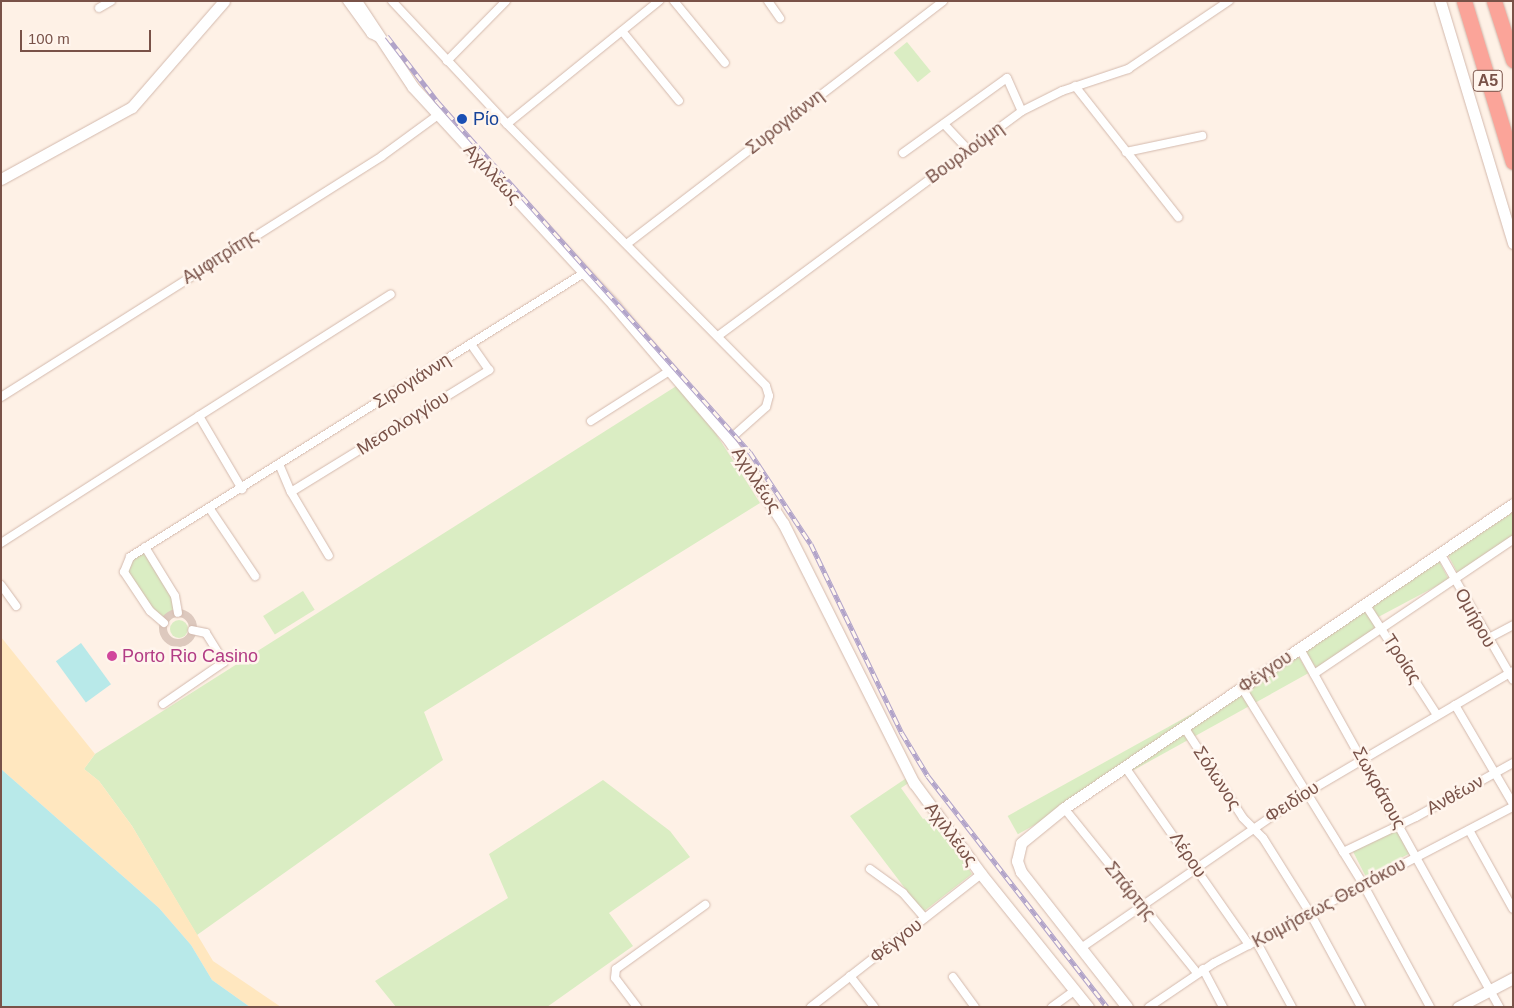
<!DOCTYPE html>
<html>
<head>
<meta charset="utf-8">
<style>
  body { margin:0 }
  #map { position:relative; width:1514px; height:1008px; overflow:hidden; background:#fef1e6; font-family:Arial,sans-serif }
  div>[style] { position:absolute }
  .green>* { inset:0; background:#daedc3; transform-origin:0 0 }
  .round { border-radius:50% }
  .sand>* { inset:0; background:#ffe7bf }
  .water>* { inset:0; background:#b8e9e9; transform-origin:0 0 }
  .street-tunnel>* { height:8px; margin-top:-4px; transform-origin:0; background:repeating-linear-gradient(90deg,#ddc9be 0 8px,transparent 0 12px) }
  .street-tunnel>.ring { margin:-4px; padding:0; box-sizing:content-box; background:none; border:8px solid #ddc9be; border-radius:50% }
  .roads { filter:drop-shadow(0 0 1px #d3b9ad) drop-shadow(0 0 1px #d3b9ad) }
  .street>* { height:8px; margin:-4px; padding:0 4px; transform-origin:4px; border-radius:4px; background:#fff }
  .secondary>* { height:11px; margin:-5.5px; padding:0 5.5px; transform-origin:5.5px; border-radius:5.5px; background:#fff }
  .highway>* { height:15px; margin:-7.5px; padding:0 7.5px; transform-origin:7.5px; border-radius:7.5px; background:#fba499 }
  .rail>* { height:4.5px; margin-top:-2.25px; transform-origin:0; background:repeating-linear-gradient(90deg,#fff5ed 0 8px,#b1a3c9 0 16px); box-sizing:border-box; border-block:1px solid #b1a3c9 }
  .dots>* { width:14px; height:14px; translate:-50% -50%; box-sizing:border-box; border:2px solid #fff5ed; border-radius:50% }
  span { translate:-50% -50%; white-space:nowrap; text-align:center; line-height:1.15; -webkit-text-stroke:5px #fff5ed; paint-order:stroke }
  .shield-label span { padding:1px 4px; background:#fff5ed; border:1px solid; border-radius:4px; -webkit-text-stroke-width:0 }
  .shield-label { font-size:16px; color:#795248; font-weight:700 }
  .transit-label { font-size:18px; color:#164399 }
  .left { translate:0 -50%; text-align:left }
  .street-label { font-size:18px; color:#795248 }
  .hotel-label { font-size:18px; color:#b23c85 }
  .frame { position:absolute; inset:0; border:2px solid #795248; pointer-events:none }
  .scale { position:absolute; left:20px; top:30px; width:131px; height:22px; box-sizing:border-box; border:2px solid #795248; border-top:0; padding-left:6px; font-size:15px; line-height:18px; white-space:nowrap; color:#795248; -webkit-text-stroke:4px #fff5ed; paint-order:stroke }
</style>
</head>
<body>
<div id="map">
  <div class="green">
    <i style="left:907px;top:42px;width:38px;height:17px;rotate:51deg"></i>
    <i style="clip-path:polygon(678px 385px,706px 418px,760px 503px,424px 712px,443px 760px,197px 935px,132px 826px,99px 781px,84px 769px,95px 754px)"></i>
    <i style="clip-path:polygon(1513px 512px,1513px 537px,1458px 574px,1448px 555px)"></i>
    <i style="clip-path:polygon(145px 547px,175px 596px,176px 613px,164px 623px,124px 572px,124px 564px)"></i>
    <i style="left:1439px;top:561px;width:21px;height:81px;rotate:62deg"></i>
    <i style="left:303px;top:591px;width:22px;height:47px;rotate:58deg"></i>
    <i style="left:1365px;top:610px;width:22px;height:73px;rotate:56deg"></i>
    <i class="round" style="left:170px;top:620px;width:18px;height:18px"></i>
    <i style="left:1298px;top:655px;width:21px;height:332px;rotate:61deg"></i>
    <i style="clip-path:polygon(908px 777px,910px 782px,901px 788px,923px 819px,934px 813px,972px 874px,923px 912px,850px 816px)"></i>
    <i style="clip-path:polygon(603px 780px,670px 831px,690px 857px,609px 913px,633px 946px,547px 1007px,396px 1007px,375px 981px,508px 898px,489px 854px)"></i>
    <i style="left:1396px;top:828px;width:29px;height:49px;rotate:63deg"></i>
  </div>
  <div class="sand">
    <i style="clip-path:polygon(1px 637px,95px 754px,84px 769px,99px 781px,132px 826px,213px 961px,281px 1007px,250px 1007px,212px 980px,191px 945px,159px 908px,1px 769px)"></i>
  </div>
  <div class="water">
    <i style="left:81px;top:643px;width:51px;height:31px;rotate:54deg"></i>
    <i style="clip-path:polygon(1px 769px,159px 908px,191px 945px,212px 980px,250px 1007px,1px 1007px)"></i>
  </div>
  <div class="street-tunnel">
    <i class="ring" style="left:163px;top:613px;width:22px;height:22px"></i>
  </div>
  <div class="roads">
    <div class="street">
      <i style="left:347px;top:1px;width:41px;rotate:54deg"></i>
      <i style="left:371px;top:34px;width:9px;rotate:27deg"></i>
      <i style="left:392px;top:1px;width:168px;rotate:46.9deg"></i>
      <i style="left:507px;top:124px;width:368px;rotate:45.3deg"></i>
      <i style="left:766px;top:386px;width:10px;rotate:73deg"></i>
      <i style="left:769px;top:396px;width:11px;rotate:105deg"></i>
      <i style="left:766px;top:407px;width:50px;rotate:138.3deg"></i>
      <i style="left:674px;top:1px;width:80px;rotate:50.6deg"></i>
      <i style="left:768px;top:1px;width:21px;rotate:55deg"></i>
      <i style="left:99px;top:8px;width:14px;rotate:-30deg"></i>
      <i style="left:622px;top:31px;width:90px;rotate:50.8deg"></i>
      <i style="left:447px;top:61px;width:84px;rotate:-45.5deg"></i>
      <i style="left:1075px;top:86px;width:167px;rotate:51.8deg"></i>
      <i style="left:507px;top:124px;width:196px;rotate:-39deg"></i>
      <i style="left:944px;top:124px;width:35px;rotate:47deg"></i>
      <i style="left:1126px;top:152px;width:78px;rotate:-11.9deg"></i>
      <i style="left:903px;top:153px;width:128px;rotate:-35.8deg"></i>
      <i style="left:1007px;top:78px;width:36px;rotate:66deg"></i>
      <i style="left:628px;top:243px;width:397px;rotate:-37.5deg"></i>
      <i style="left:718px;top:336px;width:378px;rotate:-36.5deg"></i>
      <i style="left:1022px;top:111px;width:45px;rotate:-26.6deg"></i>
      <i style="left:1062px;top:91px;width:70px;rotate:-18.4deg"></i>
      <i style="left:1128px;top:69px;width:122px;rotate:-34deg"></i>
      <i style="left:1px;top:397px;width:451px;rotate:-32.3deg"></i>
      <i style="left:382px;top:156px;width:69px;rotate:-36.2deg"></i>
      <i style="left:199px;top:416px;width:227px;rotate:-32.4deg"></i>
      <i style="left:591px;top:421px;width:95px;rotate:-32.5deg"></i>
      <i style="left:279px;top:464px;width:30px;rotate:67deg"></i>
      <i style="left:291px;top:492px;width:74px;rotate:59.3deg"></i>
      <i style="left:291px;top:492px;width:233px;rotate:-31.6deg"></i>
      <i style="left:489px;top:370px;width:32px;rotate:-125deg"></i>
      <i style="left:210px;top:509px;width:81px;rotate:56.1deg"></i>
      <i style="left:1px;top:543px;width:235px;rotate:-32.7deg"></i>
      <i style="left:199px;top:416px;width:85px;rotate:59.5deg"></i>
      <i style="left:145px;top:547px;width:57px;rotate:58.5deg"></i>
      <i style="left:175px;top:596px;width:17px;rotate:80deg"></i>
      <i style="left:1440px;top:553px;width:146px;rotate:60.1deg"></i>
      <i style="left:1px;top:585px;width:26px;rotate:54deg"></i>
      <i style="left:1365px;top:604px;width:132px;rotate:57deg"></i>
      <i style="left:164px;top:623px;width:18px;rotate:-139deg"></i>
      <i style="left:150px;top:611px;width:47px;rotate:-123.7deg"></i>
      <i style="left:124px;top:572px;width:16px;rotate:-68deg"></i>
      <i style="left:130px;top:557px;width:536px;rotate:-32.03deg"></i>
      <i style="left:1487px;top:639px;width:30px;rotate:-28deg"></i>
      <i style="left:1300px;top:649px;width:410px;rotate:60.9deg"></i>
      <i style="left:1314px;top:674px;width:240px;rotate:-34deg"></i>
      <i style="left:1242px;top:688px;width:230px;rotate:58.3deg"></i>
      <i style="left:1363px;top:884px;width:140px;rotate:61.4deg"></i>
      <i style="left:163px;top:704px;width:74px;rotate:-34.5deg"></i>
      <i style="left:224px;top:662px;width:34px;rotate:-122deg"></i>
      <i style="left:206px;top:633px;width:14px;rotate:-168deg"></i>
      <i style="left:1455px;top:705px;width:115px;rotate:59.6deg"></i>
      <i style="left:1184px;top:727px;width:108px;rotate:57deg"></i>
      <i style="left:1243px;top:818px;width:28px;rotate:45deg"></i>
      <i style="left:1263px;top:838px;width:89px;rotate:57.9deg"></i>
      <i style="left:1310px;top:913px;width:107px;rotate:61.5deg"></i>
      <i style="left:1125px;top:767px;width:217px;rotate:55.1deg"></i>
      <i style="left:1064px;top:808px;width:212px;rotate:51.1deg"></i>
      <i style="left:1469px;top:830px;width:90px;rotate:60.9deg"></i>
      <i style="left:1343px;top:852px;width:81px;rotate:-25.6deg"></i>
      <i style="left:1416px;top:817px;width:111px;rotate:-29.1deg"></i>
      <i style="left:870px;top:869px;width:41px;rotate:36deg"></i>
      <i style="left:903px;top:893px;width:33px;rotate:49deg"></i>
      <i style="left:1256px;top:941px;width:75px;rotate:61.4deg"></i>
      <i style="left:1081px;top:948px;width:273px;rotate:-34.6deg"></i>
      <i style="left:1306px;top:793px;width:240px;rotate:-30.5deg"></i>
      <i style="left:1203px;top:969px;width:43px;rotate:62.2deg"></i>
      <i style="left:850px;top:976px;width:39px;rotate:52deg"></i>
      <i style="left:953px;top:977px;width:37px;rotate:54deg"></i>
      <i style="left:637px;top:1007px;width:36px;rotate:-127deg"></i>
      <i style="left:615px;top:978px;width:9px;rotate:-84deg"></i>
      <i style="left:616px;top:969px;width:110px;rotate:-35.7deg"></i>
      <i style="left:811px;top:1007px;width:216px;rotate:-38deg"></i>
      <i style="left:1052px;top:1007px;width:29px;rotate:-36deg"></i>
      <i style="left:1149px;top:1007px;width:78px;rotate:-34.1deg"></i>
      <i style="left:1214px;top:963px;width:337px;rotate:-27.6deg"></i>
    </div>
    <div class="secondary">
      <i style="left:356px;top:1px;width:103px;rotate:56.5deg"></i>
      <i style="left:413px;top:87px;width:297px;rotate:47.3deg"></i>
      <i style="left:614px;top:305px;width:177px;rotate:49.6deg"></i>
      <i style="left:729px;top:440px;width:99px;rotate:57deg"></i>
      <i style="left:783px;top:523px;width:291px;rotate:63.3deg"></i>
      <i style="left:914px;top:783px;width:113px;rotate:53.6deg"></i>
      <i style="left:981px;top:874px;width:171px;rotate:51.2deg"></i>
      <i style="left:1440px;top:1px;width:253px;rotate:73.2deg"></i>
      <i style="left:1px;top:179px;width:149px;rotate:-28.8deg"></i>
      <i style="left:132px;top:107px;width:140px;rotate:-49deg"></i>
      <i style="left:1127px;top:1007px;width:172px;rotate:-128.1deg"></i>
      <i style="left:1021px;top:872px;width:12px;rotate:-110deg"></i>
      <i style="left:1017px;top:861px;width:18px;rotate:-77deg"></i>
      <i style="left:1021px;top:843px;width:55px;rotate:-39.1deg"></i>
      <i style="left:1064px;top:808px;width:542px;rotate:-34.1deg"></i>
      <i style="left:1458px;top:1007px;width:62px;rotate:-27.8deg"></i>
    </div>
    <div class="highway">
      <i style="left:1464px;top:1px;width:168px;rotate:73.1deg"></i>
      <i style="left:1494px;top:1px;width:62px;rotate:72.1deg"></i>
    </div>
  </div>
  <div class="rail">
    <i style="left:387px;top:36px;width:82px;rotate:52.4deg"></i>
    <i style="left:437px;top:101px;width:470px;rotate:48.3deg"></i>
    <i style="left:750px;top:452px;width:110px;rotate:56.5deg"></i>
    <i style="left:811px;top:544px;width:210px;rotate:64.3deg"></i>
    <i style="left:902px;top:733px;width:50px;rotate:58.8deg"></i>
    <i style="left:928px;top:776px;width:292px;rotate:52.2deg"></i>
  </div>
  <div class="dots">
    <i style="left:462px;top:119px;background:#1a4fb4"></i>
    <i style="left:112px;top:656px;background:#d1479c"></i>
  </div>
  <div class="shield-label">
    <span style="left:1488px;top:81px">Α5</span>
  </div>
  <div class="transit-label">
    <span class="left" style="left:473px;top:119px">Ρίο</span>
  </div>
  <div class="street-label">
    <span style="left:785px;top:122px;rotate:-38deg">Συρογιάννη</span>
    <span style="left:965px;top:153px;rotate:-36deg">Βουρλούμη</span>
    <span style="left:492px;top:174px;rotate:47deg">Αχιλλέως</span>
    <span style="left:220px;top:257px;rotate:-32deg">Αμφιτρίτης</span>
    <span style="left:412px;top:381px;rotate:-32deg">Σιρογιάννη</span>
    <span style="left:403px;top:423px;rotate:-32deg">Μεσολογγίου</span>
    <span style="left:756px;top:480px;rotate:57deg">Αχιλλέως</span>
    <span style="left:1475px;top:618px;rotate:61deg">Ομήρου</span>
    <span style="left:1402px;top:659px;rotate:57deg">Τροίας</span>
    <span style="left:1265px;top:672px;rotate:-34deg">Φέγγου</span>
    <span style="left:1217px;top:778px;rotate:57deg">Σόλωνος</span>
    <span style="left:1379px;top:788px;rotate:61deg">Σωκράτους</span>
    <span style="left:1455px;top:795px;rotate:-29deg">Ανθέων</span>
    <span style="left:1292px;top:802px;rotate:-33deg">Φειδίου</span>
    <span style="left:951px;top:834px;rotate:53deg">Αχιλλέως</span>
    <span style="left:1188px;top:855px;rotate:56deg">Λέρου</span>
    <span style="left:1130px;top:891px;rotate:51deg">Σπάρτης</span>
    <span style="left:1329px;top:903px;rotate:-28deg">Κοιμήσεως Θεοτόκου</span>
    <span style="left:896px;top:941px;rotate:-38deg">Φέγγου</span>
  </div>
  <div class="hotel-label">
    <span class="left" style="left:122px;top:656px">Porto Rio Casino</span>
  </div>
  <div class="frame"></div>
  <div class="scale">100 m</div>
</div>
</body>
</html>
